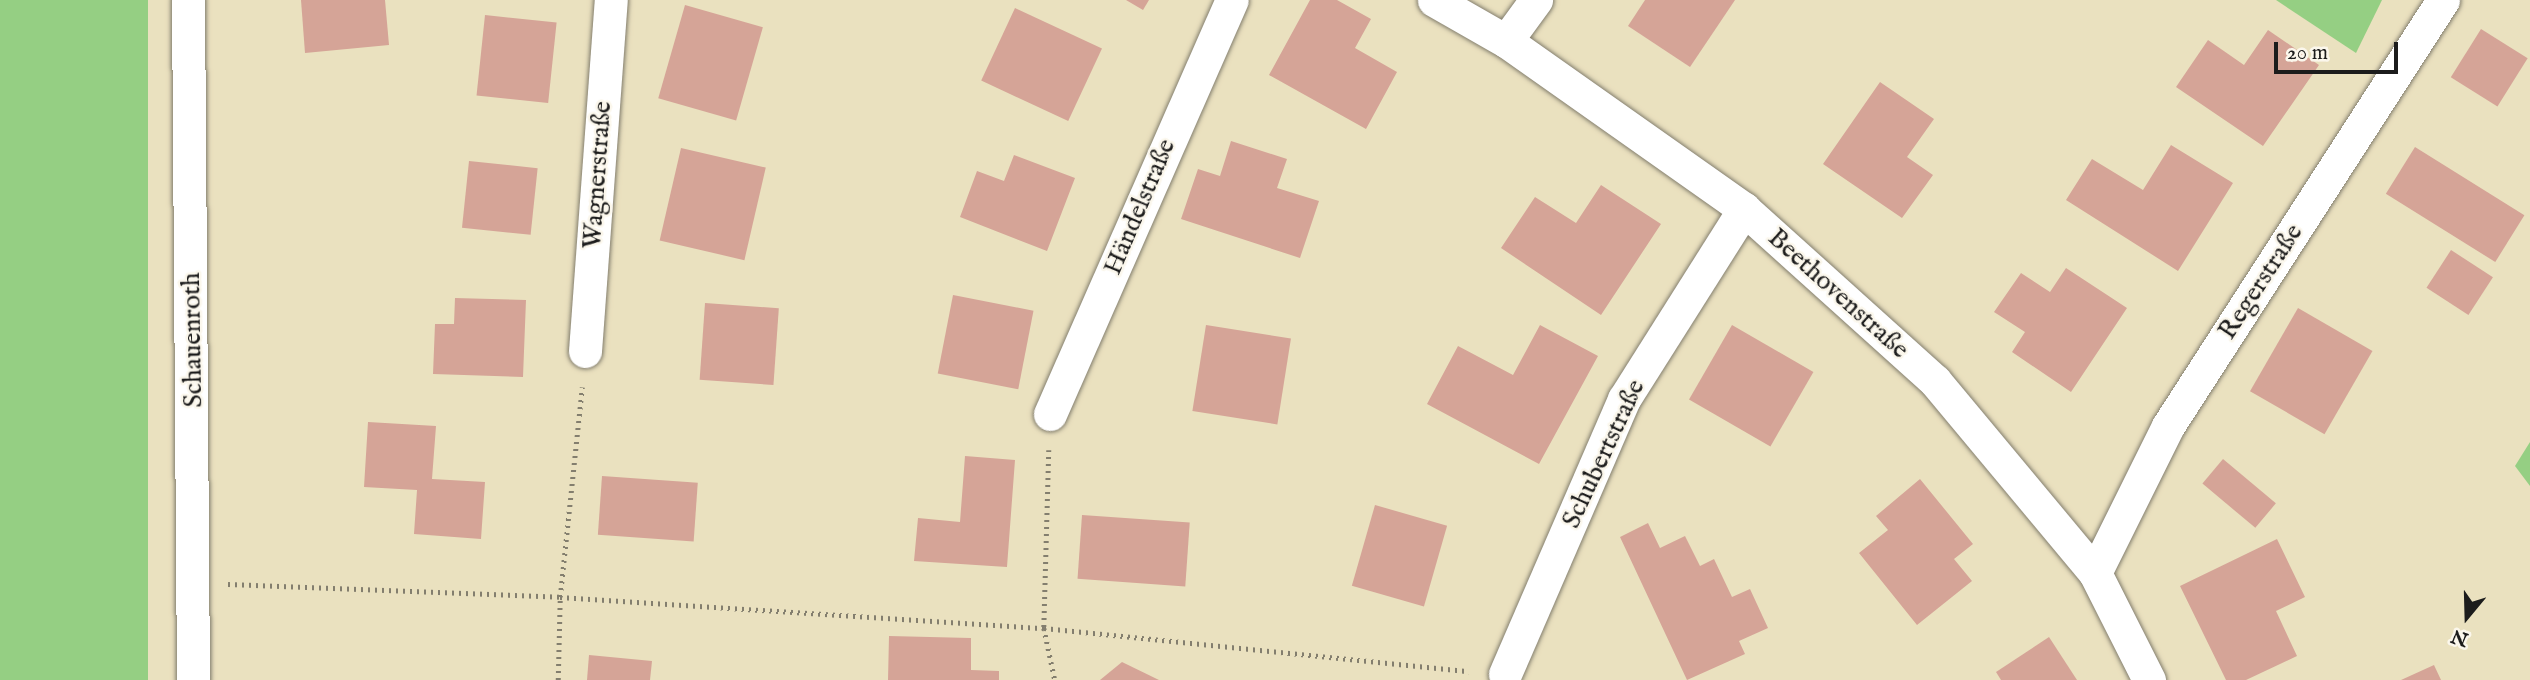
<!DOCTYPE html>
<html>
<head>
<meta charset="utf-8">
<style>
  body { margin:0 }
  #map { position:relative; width:2530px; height:680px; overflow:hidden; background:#eae1bf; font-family:"IM FELL English",serif }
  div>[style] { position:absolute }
  .green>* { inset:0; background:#95cf83; transform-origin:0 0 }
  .building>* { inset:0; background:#d5a497; transform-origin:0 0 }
  .path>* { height:4.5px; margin-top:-2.25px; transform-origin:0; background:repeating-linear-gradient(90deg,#837e6e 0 2px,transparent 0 7px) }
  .roads { filter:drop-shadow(0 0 2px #837e6e) drop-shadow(0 0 2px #837e6e) }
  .minor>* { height:33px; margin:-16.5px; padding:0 16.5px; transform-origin:16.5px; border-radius:16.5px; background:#fff }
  span { translate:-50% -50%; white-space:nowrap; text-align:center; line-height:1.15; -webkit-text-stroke:5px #fbf7ec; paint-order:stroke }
  .street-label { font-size:26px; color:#1c1c1c }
  .north { position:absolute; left:2432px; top:582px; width:70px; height:70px; -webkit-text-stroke:5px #fbf7ec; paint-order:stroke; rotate:199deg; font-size:19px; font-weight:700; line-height:28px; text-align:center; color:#1c1c1c }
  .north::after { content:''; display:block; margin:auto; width:24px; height:32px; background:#1c1c1c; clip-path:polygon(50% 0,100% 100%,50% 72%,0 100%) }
  .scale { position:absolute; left:2274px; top:42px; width:124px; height:32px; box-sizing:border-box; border:4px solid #1c1c1c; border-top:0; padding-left:9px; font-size:21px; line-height:24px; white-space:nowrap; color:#1c1c1c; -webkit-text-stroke:5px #fbf7ec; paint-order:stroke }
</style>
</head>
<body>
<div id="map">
  <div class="green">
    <i style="left:0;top:0;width:148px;height:680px"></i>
    <i style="clip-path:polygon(2276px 0,2382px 0,2356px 53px)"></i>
    <i style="clip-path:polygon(2530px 442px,2530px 486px,2515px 466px)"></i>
  </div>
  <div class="building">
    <i style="clip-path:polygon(301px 0,385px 0,389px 45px,305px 53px)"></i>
    <i style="clip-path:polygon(1126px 0,1149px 0,1143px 10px)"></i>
    <i style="clip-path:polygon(1310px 0,1337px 0,1371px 19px,1355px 48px,1397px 72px,1366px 129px,1269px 75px)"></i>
    <i style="clip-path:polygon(1645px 0,1735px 0,1690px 67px,1628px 26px)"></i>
    <i style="left:685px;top:5px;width:81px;height:97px;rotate:16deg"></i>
    <i style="left:1015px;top:8px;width:96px;height:80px;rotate:25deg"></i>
    <i style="left:485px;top:15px;width:72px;height:81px;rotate:6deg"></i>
    <i style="left:2481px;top:29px;width:55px;height:57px;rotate:32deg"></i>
    <i style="clip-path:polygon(2268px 30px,2319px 65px,2263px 146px,2176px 87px,2208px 40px,2244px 65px)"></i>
    <i style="clip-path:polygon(1880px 82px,1934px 119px,1907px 157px,1933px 175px,1902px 218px,1823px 164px)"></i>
    <i style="clip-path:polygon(1231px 141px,1287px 159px,1277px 188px,1319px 201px,1300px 258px,1181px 219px,1198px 169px,1220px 176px)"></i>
    <i style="clip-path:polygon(2171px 145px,2233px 183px,2178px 271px,2066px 200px,2092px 159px,2143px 190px)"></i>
    <i style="left:2415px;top:147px;width:129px;height:55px;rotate:32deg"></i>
    <i style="left:681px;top:148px;width:87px;height:95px;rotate:13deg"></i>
    <i style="clip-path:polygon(1014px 155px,1075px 178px,1047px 251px,960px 217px,977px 171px,1004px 181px)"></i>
    <i style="left:469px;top:161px;width:69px;height:67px;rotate:6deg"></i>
    <i style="clip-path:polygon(1601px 185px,1661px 224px,1601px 315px,1501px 248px,1535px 197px,1576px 223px)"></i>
    <i style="left:2451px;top:250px;width:50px;height:45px;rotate:33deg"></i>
    <i style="clip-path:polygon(2066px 268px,2127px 308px,2071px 392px,2012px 352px,2025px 332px,1994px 312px,2021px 273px,2050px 292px)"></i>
    <i style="left:953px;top:295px;width:82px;height:80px;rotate:11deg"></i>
    <i style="clip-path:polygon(455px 298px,526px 300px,523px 377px,433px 374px,435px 324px,454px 324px)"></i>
    <i style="left:705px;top:303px;width:74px;height:77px;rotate:4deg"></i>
    <i style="left:2298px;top:308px;width:86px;height:96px;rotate:30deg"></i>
    <i style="left:1206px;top:325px;width:86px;height:87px;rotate:9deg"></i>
    <i style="clip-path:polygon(1540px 325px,1598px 356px,1539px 464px,1427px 404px,1458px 346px,1513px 375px)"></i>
    <i style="left:1732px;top:325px;width:94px;height:86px;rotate:30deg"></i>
    <i style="clip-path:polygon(368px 422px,436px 426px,432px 479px,485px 482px,481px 539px,414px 534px,417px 490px,364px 487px)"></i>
    <i style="clip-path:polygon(965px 456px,1015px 460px,1007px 567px,914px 561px,918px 518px,960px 522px)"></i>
    <i style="left:2223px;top:459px;width:69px;height:32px;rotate:40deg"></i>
    <i style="left:602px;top:476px;width:96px;height:59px;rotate:4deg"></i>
    <i style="clip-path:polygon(1920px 479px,1973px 544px,1954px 559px,1972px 581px,1917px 625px,1859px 553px,1888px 530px,1876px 516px)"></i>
    <i style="left:1375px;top:505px;width:75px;height:84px;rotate:16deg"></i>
    <i style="left:1082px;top:515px;width:108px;height:64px;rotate:4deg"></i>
    <i style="clip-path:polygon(1648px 523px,1660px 548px,1685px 536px,1700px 566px,1714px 559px,1732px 597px,1750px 589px,1768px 628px,1739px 641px,1745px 654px,1687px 680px,1620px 537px)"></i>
    <i style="clip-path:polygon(2277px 539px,2305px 597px,2276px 611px,2297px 656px,2246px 680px,2226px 680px,2180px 586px)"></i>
    <i style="clip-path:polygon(889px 636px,971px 638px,971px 670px,999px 671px,999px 680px,888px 680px)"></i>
    <i style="clip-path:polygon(2049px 637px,2077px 680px,2001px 680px,1996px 672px)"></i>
    <i style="clip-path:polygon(589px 655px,652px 661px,650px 680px,587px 680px)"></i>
    <i style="clip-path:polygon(1122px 662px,1159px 680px,1100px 680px)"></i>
    <i style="clip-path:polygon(2434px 665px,2441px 680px,2401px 680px)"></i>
  </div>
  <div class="path">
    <i style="left:1049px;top:450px;width:178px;rotate:91.6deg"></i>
    <i style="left:1044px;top:628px;width:53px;rotate:78.1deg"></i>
    <i style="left:228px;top:584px;width:332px;rotate:2.2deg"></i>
    <i style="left:560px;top:597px;width:485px;rotate:3.7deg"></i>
    <i style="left:1044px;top:628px;width:427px;rotate:5.8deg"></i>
    <i style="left:558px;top:680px;width:83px;rotate:-88.6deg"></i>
    <i style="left:560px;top:597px;width:211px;rotate:-84deg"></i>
  </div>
  <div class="roads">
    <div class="minor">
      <i style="left:188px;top:0;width:680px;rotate:89.58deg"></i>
      <i style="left:1434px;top:0;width:83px;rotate:29.7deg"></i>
      <i style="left:1506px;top:41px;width:291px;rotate:35.2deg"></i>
      <i style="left:1744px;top:209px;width:257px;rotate:42deg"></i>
      <i style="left:1935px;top:381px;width:250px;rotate:50.2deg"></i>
      <i style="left:2095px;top:573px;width:120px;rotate:63.2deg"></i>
      <i style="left:1506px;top:41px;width:51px;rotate:-53.8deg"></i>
      <i style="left:585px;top:351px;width:352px;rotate:-85.8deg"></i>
      <i style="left:1050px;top:414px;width:452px;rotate:-66.3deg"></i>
      <i style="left:2095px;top:573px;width:164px;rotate:-63.6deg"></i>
      <i style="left:2168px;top:426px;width:507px;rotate:-57.16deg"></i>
      <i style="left:1505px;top:674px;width:300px;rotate:-66.6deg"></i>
      <i style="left:1624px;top:399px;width:225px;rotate:-57.7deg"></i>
    </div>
  </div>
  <div class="street-label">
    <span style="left:598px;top:175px;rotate:-86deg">Wagnerstraße</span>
    <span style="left:1140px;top:207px;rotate:-67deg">Händelstraße</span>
    <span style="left:2261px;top:282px;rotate:-57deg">Regerstraße</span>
    <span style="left:1838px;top:294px;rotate:42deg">Beethovenstraße</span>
    <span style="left:193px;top:340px;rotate:-91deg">Schauenroth</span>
    <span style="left:1604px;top:454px;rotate:-65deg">Schubertstraße</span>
  </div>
  <div class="north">N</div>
  <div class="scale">20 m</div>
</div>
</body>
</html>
